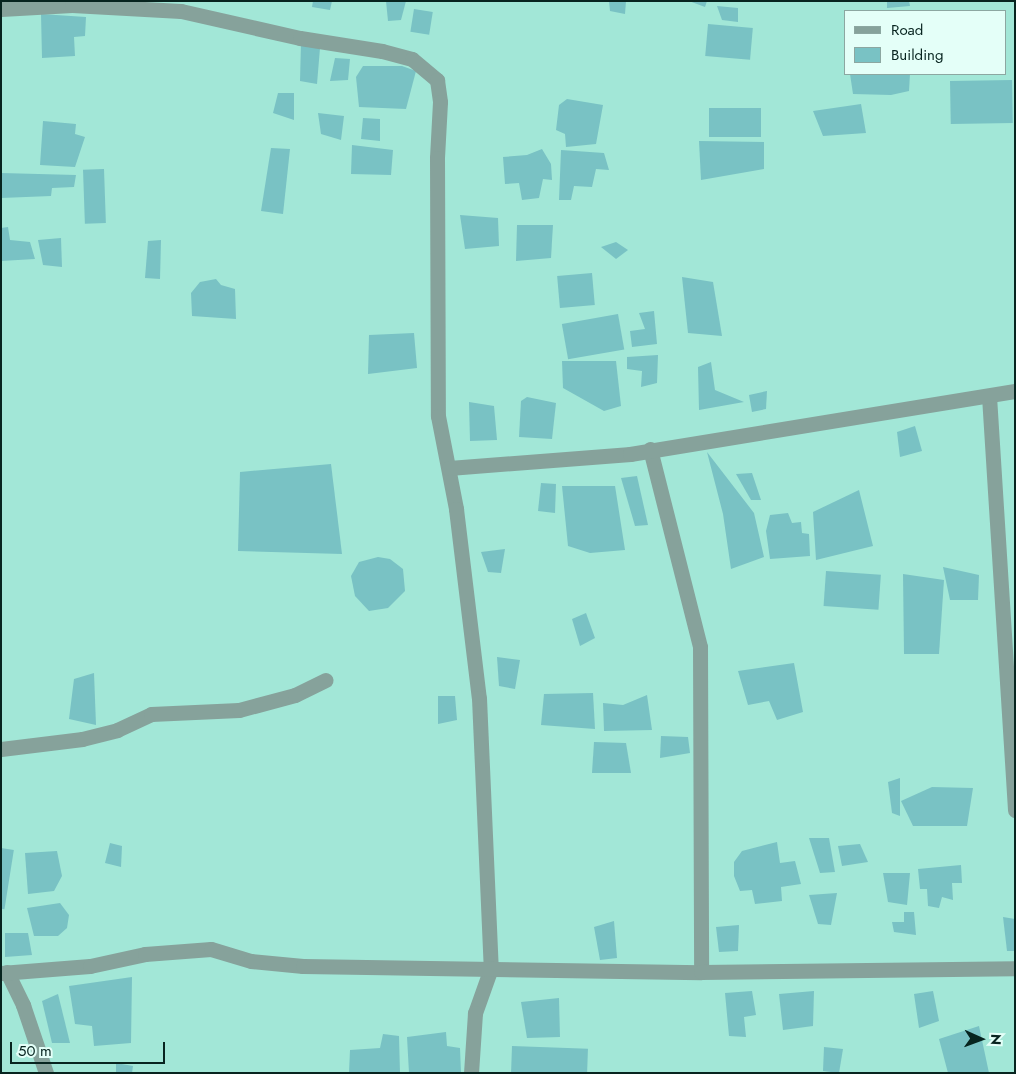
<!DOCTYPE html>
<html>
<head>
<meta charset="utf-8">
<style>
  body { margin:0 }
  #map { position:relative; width:1016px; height:1074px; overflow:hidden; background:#a2e7d7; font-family:Jost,sans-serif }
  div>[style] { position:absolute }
  .building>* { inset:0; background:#79c2c4; transform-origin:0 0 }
  .street>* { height:15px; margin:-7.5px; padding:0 7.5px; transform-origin:7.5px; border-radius:7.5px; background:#86a29b }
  span { translate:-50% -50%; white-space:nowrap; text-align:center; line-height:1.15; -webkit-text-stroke:4px #e4fff8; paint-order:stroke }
  .frame { position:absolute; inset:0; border:2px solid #07241f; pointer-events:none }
  .legend { position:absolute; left:844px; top:10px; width:162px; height:65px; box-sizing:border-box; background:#e4fff8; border:1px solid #8ca7a1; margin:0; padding:6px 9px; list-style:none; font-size:15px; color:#07241f }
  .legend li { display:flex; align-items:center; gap:10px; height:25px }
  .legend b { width:25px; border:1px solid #8ca7a1 }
  .north { position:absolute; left:956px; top:1014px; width:50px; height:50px; -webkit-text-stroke:4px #e4fff8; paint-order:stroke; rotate:92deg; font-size:14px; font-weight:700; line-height:20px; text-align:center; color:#07241f }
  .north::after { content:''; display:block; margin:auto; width:18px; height:22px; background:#07241f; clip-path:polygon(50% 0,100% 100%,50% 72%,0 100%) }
  .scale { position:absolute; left:10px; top:1042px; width:155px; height:22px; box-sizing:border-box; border:2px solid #07241f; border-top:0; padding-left:6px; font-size:15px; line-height:18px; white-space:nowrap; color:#07241f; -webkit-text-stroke:4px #e4fff8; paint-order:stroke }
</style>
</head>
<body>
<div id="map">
  <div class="building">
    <i style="clip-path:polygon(313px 1px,332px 1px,330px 10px,312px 7px)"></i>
    <i style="clip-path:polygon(386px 1px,406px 1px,401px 20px,388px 21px)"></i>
    <i style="clip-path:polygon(609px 1px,626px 1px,625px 14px,610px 11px)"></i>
    <i style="clip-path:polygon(689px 1px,707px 1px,705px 7px)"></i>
    <i style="clip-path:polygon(887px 1px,909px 1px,910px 6px,887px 8px)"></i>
    <i style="clip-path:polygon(717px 6px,738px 8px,738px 22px,722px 20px)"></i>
    <i style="left:414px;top:9px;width:19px;height:23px;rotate:9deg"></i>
    <i style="clip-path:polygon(41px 14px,86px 17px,85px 36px,74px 37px,75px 56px,42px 58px)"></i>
    <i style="left:708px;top:24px;width:45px;height:32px;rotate:5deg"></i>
    <i style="clip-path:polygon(301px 43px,320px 48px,317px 84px,300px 81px)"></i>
    <i style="clip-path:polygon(335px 58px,350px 59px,348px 80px,330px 81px)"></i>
    <i style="clip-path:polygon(363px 66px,402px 66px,416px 71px,406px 109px,359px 107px,356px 77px)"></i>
    <i style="clip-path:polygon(850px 74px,910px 74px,909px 91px,891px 95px,853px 94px)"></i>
    <i style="left:1012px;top:80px;width:43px;height:62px;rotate:89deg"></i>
    <i style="clip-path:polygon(278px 93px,294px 93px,294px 120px,273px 113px)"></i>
    <i style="clip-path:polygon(567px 99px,603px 105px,596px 144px,566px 147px,565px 134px,556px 130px,559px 105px)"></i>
    <i style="clip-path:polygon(861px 104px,866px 133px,823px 136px,813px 111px)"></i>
    <i style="left:761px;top:108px;width:29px;height:52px;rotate:90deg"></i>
    <i style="clip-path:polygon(318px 113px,344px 116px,341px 140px,321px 134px)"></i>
    <i style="clip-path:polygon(363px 118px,380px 119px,380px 141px,361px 139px)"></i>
    <i style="clip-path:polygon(43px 121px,76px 124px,75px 134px,85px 137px,75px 167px,40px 165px)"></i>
    <i style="clip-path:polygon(699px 141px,764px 142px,764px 169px,701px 180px)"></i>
    <i style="clip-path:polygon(352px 145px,393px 150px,391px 175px,351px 174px)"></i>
    <i style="clip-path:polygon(271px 148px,290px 149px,283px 214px,261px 211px)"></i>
    <i style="clip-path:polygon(542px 149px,551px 164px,552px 180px,543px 179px,539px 198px,522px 200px,519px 183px,505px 184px,503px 157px,527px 155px)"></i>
    <i style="clip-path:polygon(561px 150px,604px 153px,609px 170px,596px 169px,592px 187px,574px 186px,571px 200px,559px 200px)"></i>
    <i style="left:104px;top:169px;width:54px;height:21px;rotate:88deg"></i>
    <i style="clip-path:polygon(1px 173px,76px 175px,74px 187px,52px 188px,51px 196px,1px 198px)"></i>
    <i style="clip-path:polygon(460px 215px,498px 218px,499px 246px,465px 249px)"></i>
    <i style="clip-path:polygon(517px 225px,553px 225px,551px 258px,516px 261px)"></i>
    <i style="clip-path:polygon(8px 227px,10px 240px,30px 242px,35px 259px,1px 261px,1px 228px)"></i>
    <i style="clip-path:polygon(61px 238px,62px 267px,43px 265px,38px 240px)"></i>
    <i style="clip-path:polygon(161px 240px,160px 279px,145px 278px,148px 241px)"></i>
    <i style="clip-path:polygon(616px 242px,628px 250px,616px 259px,601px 247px)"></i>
    <i style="left:592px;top:273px;width:32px;height:35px;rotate:85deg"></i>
    <i style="clip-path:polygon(682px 277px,713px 282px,722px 336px,688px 333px)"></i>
    <i style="clip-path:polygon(216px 279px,221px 285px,235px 289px,236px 319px,192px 316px,191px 293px,200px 282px)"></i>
    <i style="clip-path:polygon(654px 311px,657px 344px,632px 347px,630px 331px,645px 329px,639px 313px)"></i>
    <i style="left:618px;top:314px;width:36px;height:57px;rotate:80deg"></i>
    <i style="clip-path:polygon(414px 333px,417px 368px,368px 374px,369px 335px)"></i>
    <i style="clip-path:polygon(658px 355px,657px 383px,641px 387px,642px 371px,627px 369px,627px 357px)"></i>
    <i style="clip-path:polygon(562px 361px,616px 361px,621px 406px,604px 411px,563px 388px)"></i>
    <i style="clip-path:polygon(711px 362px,715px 390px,744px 402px,699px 410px,698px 367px)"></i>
    <i style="clip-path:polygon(767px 391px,766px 409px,752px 412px,749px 395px)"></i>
    <i style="clip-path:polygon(527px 397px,556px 403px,552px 439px,519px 437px,521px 401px)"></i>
    <i style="clip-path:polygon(469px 402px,494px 406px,497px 440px,470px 441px)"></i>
    <i style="clip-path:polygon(915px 426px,922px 451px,900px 457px,897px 432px)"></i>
    <i style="clip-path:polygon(707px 452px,754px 513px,764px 557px,731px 569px,723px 514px)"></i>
    <i style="clip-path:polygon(331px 464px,342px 554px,238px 551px,240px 472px)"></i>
    <i style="clip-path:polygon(752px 473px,761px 500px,751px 500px,736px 474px)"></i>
    <i style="clip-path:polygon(637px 476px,648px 525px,635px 526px,621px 478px)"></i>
    <i style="clip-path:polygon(541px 483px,556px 484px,555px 513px,538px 511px)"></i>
    <i style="clip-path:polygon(562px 486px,615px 486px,625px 550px,590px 553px,568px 546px)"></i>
    <i style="clip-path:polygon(859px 490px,873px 546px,816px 560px,813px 512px)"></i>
    <i style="clip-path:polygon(788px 513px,792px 523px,801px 522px,802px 533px,809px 534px,810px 556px,770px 559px,766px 531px,770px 515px)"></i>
    <i style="clip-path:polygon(505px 549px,501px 573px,488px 572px,481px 552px)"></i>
    <i style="clip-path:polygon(378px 557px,390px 559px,403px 569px,405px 591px,388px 608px,369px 611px,355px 596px,351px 576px,359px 562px)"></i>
    <i style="clip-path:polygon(943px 567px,979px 575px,978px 600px,950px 600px)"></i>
    <i style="left:826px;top:571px;width:55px;height:35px;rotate:4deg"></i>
    <i style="clip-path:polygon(903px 574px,944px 580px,939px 654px,904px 654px)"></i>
    <i style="clip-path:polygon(586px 613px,595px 638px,580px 646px,572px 619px)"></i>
    <i style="clip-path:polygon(497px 657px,520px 660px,515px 689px,499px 686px)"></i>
    <i style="clip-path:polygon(794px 663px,803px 712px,777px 720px,769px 701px,748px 705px,738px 671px)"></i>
    <i style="clip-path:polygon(94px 673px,96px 725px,69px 719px,74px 679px)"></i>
    <i style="clip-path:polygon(593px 693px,595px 729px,541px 725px,544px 694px)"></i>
    <i style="clip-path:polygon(647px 695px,652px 730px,604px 731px,603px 703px,623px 705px)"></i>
    <i style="clip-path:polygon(438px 696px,455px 696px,457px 720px,438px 724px)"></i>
    <i style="clip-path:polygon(661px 736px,688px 737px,690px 753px,660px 758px)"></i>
    <i style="clip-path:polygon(594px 742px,626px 743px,631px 773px,592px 773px)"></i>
    <i style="clip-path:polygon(900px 778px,900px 816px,892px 813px,888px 782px)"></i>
    <i style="clip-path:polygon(932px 787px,973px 788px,967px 826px,913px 826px,901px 801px)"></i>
    <i style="clip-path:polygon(809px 838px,829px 838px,835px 872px,820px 873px)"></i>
    <i style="clip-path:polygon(777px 842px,780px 863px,795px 861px,801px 884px,781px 887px,782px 901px,755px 904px,752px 890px,740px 891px,734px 876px,734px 862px,742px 851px)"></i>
    <i style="clip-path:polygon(110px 843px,122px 846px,121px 867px,105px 863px)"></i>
    <i style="clip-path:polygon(860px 844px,868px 862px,842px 866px,838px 846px)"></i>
    <i style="left:1px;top:848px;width:13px;height:60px;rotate:9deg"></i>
    <i style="clip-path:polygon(57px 851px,62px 876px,54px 891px,28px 894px,25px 853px)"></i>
    <i style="clip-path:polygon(961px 865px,962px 883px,952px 883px,953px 900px,942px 897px,939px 908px,928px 906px,927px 889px,920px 889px,918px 869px)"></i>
    <i style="clip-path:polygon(883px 873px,910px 873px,907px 905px,888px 902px)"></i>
    <i style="clip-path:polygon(837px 893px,831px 925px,818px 924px,809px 895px)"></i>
    <i style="clip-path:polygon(60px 903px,69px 915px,67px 928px,58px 936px,34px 936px,27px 908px)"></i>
    <i style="clip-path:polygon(904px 912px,914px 912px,916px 935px,894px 932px,892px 922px,904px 922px)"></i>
    <i style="clip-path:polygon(1003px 917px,1015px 919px,1015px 951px,1007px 951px)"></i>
    <i style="clip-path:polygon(614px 921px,617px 958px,600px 960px,594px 927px)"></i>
    <i style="clip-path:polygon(739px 925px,738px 951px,719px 952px,716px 927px)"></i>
    <i style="clip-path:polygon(5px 933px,28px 933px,32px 955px,5px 957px)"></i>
    <i style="clip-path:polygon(132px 977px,131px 1043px,94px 1046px,92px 1026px,75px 1024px,69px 986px)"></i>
    <i style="clip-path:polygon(752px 991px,756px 1015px,744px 1017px,746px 1037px,729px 1036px,725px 993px)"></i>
    <i style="clip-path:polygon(814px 991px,813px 1026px,783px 1030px,779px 994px)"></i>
    <i style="clip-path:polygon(933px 991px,939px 1021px,919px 1028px,914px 994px)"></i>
    <i style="clip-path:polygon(58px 994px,70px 1043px,52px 1043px,42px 1001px)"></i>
    <i style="clip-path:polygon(559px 998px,560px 1037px,527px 1038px,521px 1002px)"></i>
    <i style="clip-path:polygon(979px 1026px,989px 1073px,948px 1073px,939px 1039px)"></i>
    <i style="clip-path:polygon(446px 1032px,447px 1046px,460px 1048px,461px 1073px,409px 1073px,407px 1037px)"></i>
    <i style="clip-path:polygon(383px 1034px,399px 1036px,400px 1073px,349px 1073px,350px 1050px,380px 1048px)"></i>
    <i style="left:512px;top:1046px;width:76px;height:27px;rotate:2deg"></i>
    <i style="clip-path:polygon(824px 1047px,843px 1049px,839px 1073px,823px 1071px)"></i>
    <i style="clip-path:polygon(116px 1063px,133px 1066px,132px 1073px,116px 1073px)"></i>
  </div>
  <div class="street">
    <i style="left:1px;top:9px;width:71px;rotate:-3.2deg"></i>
    <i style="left:72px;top:5px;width:109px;rotate:3.2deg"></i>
    <i style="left:181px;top:11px;width:122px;rotate:12.8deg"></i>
    <i style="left:300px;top:38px;width:83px;rotate:9deg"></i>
    <i style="left:382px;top:51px;width:31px;rotate:15deg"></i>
    <i style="left:412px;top:59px;width:33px;rotate:40deg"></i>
    <i style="left:437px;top:80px;width:22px;rotate:82deg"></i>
    <i style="left:440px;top:102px;width:56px;rotate:93.1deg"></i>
    <i style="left:437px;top:158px;width:258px;rotate:89.8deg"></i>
    <i style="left:438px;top:416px;width:95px;rotate:79deg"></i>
    <i style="left:456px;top:509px;width:190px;rotate:83.1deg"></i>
    <i style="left:479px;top:698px;width:270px;rotate:87.5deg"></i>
    <i style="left:491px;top:968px;width:48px;rotate:109.6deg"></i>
    <i style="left:475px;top:1013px;width:60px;rotate:93.8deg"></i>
    <i style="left:989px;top:396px;width:415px;rotate:86.4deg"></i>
    <i style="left:650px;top:449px;width:204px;rotate:75.8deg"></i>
    <i style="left:700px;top:647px;width:325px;rotate:89.8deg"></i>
    <i style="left:449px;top:468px;width:182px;rotate:-4.4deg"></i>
    <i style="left:630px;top:454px;width:390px;rotate:-9.3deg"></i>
    <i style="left:1px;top:749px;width:82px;rotate:-7deg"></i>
    <i style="left:82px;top:739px;width:36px;rotate:-14deg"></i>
    <i style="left:117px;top:730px;width:38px;rotate:-25deg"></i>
    <i style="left:151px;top:714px;width:88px;rotate:-2.6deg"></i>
    <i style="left:239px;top:710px;width:58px;rotate:-15deg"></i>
    <i style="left:295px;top:695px;width:34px;rotate:-26deg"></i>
    <i style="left:7px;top:972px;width:37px;rotate:64deg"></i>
    <i style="left:23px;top:1005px;width:72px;rotate:71.3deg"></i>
    <i style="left:1px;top:973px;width:89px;rotate:-4.5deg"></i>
    <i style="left:90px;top:966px;width:56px;rotate:-12.3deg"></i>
    <i style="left:145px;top:954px;width:66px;rotate:-4.3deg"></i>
    <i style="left:211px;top:949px;width:42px;rotate:16.7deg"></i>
    <i style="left:251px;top:961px;width:52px;rotate:5.5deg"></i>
    <i style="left:303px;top:966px;width:398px;rotate:0.9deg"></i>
    <i style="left:701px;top:972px;width:314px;rotate:-0.7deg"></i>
  </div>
  <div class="frame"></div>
  <ul class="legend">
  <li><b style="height:6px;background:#86a29b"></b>Road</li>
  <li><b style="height:14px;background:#79c2c4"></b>Building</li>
  </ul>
  <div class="north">N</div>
  <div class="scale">50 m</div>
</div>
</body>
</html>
